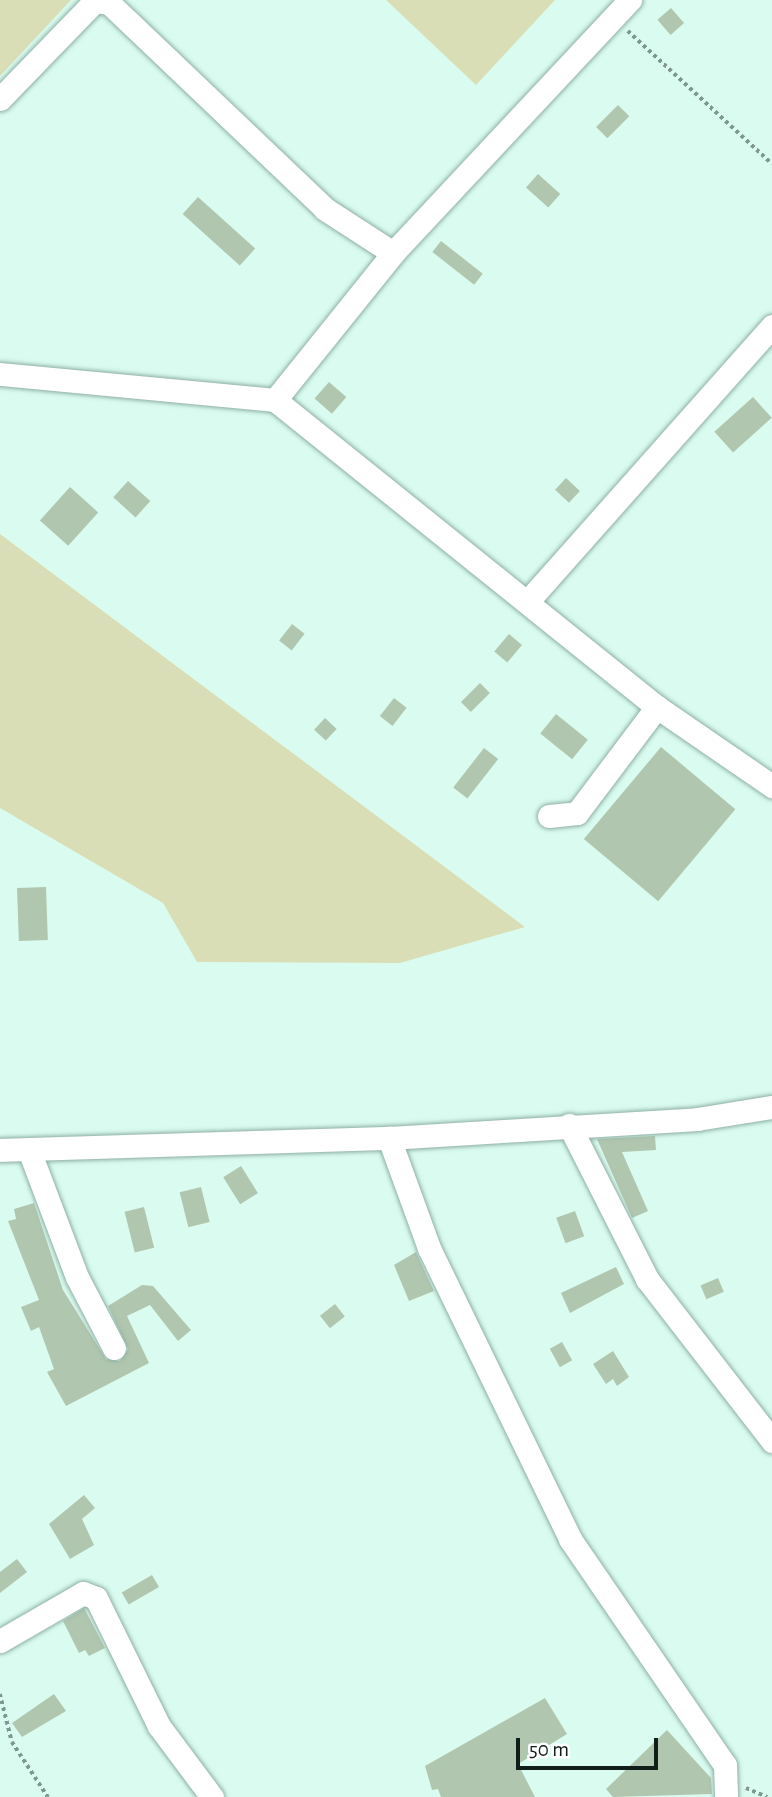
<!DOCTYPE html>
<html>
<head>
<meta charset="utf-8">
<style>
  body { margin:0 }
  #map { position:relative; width:772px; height:1797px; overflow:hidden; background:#dafcf0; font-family:"Alegreya Sans",sans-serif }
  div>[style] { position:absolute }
  .green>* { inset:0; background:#d9deb6 }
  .building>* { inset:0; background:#b1c6af; transform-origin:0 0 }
  .path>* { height:3.5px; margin-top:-1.75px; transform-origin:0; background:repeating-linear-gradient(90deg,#7f988f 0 3.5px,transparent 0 7px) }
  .roads { filter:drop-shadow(0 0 2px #8fafa4) drop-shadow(0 0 2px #8fafa4) }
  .minor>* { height:23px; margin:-11.5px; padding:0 11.5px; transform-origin:11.5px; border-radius:11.5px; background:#fff }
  span { translate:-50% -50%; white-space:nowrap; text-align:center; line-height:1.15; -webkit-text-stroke:6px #fff; paint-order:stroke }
  .scale { position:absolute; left:516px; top:1738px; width:142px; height:32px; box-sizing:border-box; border:4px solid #101d19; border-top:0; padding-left:9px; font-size:21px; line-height:24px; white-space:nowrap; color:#101d19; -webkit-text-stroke:5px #fff; paint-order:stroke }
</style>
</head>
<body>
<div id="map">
  <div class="green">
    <i style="clip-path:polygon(0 0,71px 0,0 76px)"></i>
    <i style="clip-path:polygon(386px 0,555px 0,476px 85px)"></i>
    <i style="clip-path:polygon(0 534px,525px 927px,400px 963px,197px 962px,163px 903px,0 808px)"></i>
  </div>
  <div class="building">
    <i style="left:671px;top:8px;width:20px;height:18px;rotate:49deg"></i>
    <i style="left:618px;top:105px;width:16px;height:31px;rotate:45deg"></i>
    <i style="left:538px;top:174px;width:30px;height:18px;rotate:42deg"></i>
    <i style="left:198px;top:197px;width:77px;height:23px;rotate:42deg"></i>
    <i style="left:441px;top:241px;width:53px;height:14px;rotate:38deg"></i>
    <i style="left:329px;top:382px;width:23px;height:22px;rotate:41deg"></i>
    <i style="left:753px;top:397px;width:28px;height:52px;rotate:48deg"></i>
    <i style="left:566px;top:478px;width:19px;height:16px;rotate:43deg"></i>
    <i style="left:128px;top:481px;width:30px;height:22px;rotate:42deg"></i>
    <i style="left:70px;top:487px;width:38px;height:45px;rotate:42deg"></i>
    <i style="left:292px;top:624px;width:16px;height:21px;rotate:38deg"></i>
    <i style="left:509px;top:634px;width:17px;height:23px;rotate:40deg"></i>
    <i style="left:480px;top:683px;width:14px;height:27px;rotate:45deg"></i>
    <i style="left:394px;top:698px;width:16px;height:23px;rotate:38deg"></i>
    <i style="left:556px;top:714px;width:41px;height:25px;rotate:39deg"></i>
    <i style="left:325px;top:718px;width:16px;height:16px;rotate:43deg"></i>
    <i style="left:661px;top:747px;width:97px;height:120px;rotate:40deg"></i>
    <i style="left:484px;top:748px;width:18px;height:50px;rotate:38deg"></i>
    <i style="left:46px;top:887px;width:53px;height:29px;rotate:88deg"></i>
    <i style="clip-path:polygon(655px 1136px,656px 1150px,622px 1152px,648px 1211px,632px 1218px,597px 1139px)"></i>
    <i style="left:241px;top:1166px;width:32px;height:21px;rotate:58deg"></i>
    <i style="left:201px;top:1187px;width:36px;height:22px;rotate:76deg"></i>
    <i style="clip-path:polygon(34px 1203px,63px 1290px,106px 1359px,120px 1361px,128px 1349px,108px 1306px,142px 1285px,153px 1286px,191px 1330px,178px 1341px,150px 1305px,127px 1316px,149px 1363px,66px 1406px,47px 1372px,54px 1369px,39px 1327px,31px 1331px,21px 1307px,39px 1300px,8px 1221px,16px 1219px,14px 1209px)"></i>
    <i style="left:144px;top:1207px;width:42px;height:20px;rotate:76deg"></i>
    <i style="left:575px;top:1211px;width:27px;height:20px;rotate:70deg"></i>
    <i style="clip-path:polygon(416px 1252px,434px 1291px,409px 1301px,394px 1265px)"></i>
    <i style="clip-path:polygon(616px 1267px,624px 1284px,570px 1313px,561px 1293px)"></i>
    <i style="left:718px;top:1278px;width:15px;height:19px;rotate:67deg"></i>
    <i style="left:335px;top:1304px;width:16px;height:19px;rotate:52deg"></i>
    <i style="left:562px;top:1342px;width:21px;height:14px;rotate:61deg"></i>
    <i style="clip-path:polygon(613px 1351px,629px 1377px,617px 1386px,613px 1379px,606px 1384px,593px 1364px)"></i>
    <i style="clip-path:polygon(84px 1495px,95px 1508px,82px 1519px,94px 1545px,70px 1559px,49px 1524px)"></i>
    <i style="clip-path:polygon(17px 1559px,27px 1572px,0 1593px,0 1572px)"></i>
    <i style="left:152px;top:1575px;width:14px;height:35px;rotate:60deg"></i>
    <i style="clip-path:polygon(84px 1608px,105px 1648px,89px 1656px,85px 1650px,79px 1653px,63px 1621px)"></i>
    <i style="clip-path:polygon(54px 1694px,66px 1711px,22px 1737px,12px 1723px)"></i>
    <i style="clip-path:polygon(545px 1698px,567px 1734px,518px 1764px,535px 1797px,441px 1797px,438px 1789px,432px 1790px,425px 1766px)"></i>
    <i style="clip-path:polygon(667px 1730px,711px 1778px,712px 1794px,613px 1797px,606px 1789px)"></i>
  </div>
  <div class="path">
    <i style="left:628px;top:31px;width:196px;rotate:42.7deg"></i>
    <i style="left:0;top:1694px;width:49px;rotate:76deg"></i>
    <i style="left:12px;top:1742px;width:66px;rotate:56.8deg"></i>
    <i style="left:746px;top:1788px;width:23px;rotate:23deg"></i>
  </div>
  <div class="roads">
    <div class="minor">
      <i style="left:0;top:99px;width:136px;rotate:-45.9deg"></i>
      <i style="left:95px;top:1px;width:14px;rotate:8deg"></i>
      <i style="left:109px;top:3px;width:298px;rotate:43.6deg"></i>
      <i style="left:325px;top:209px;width:81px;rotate:32.9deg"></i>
      <i style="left:0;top:374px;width:276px;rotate:5.4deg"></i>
      <i style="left:275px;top:400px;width:189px;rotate:-51.2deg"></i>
      <i style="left:393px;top:253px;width:347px;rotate:-46.9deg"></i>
      <i style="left:275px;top:400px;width:490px;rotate:38.8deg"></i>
      <i style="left:657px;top:707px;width:140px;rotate:34.5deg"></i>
      <i style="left:527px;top:602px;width:369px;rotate:-48.4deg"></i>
      <i style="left:549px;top:816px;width:28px;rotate:-6deg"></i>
      <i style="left:577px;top:813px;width:133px;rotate:-53deg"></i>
      <i style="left:569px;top:1125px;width:173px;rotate:63.1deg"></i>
      <i style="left:647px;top:1279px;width:205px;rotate:52.3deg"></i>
      <i style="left:389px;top:1138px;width:117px;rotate:70deg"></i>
      <i style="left:429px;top:1248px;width:323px;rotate:64.1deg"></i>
      <i style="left:570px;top:1539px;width:274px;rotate:55.6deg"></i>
      <i style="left:725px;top:1765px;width:32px;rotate:88deg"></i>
      <i style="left:0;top:1150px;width:389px;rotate:-1.8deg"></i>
      <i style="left:389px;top:1138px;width:309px;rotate:-3.5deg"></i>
      <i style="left:697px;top:1119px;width:76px;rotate:-9.1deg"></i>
      <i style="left:29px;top:1150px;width:136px;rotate:69.3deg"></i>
      <i style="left:77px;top:1277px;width:80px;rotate:62.5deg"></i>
      <i style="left:0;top:1641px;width:96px;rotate:-30deg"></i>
      <i style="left:83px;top:1593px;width:14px;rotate:21deg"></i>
      <i style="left:96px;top:1598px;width:143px;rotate:63.8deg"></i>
      <i style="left:159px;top:1726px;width:89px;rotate:53.3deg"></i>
    </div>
  </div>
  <div class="scale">50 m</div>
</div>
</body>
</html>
